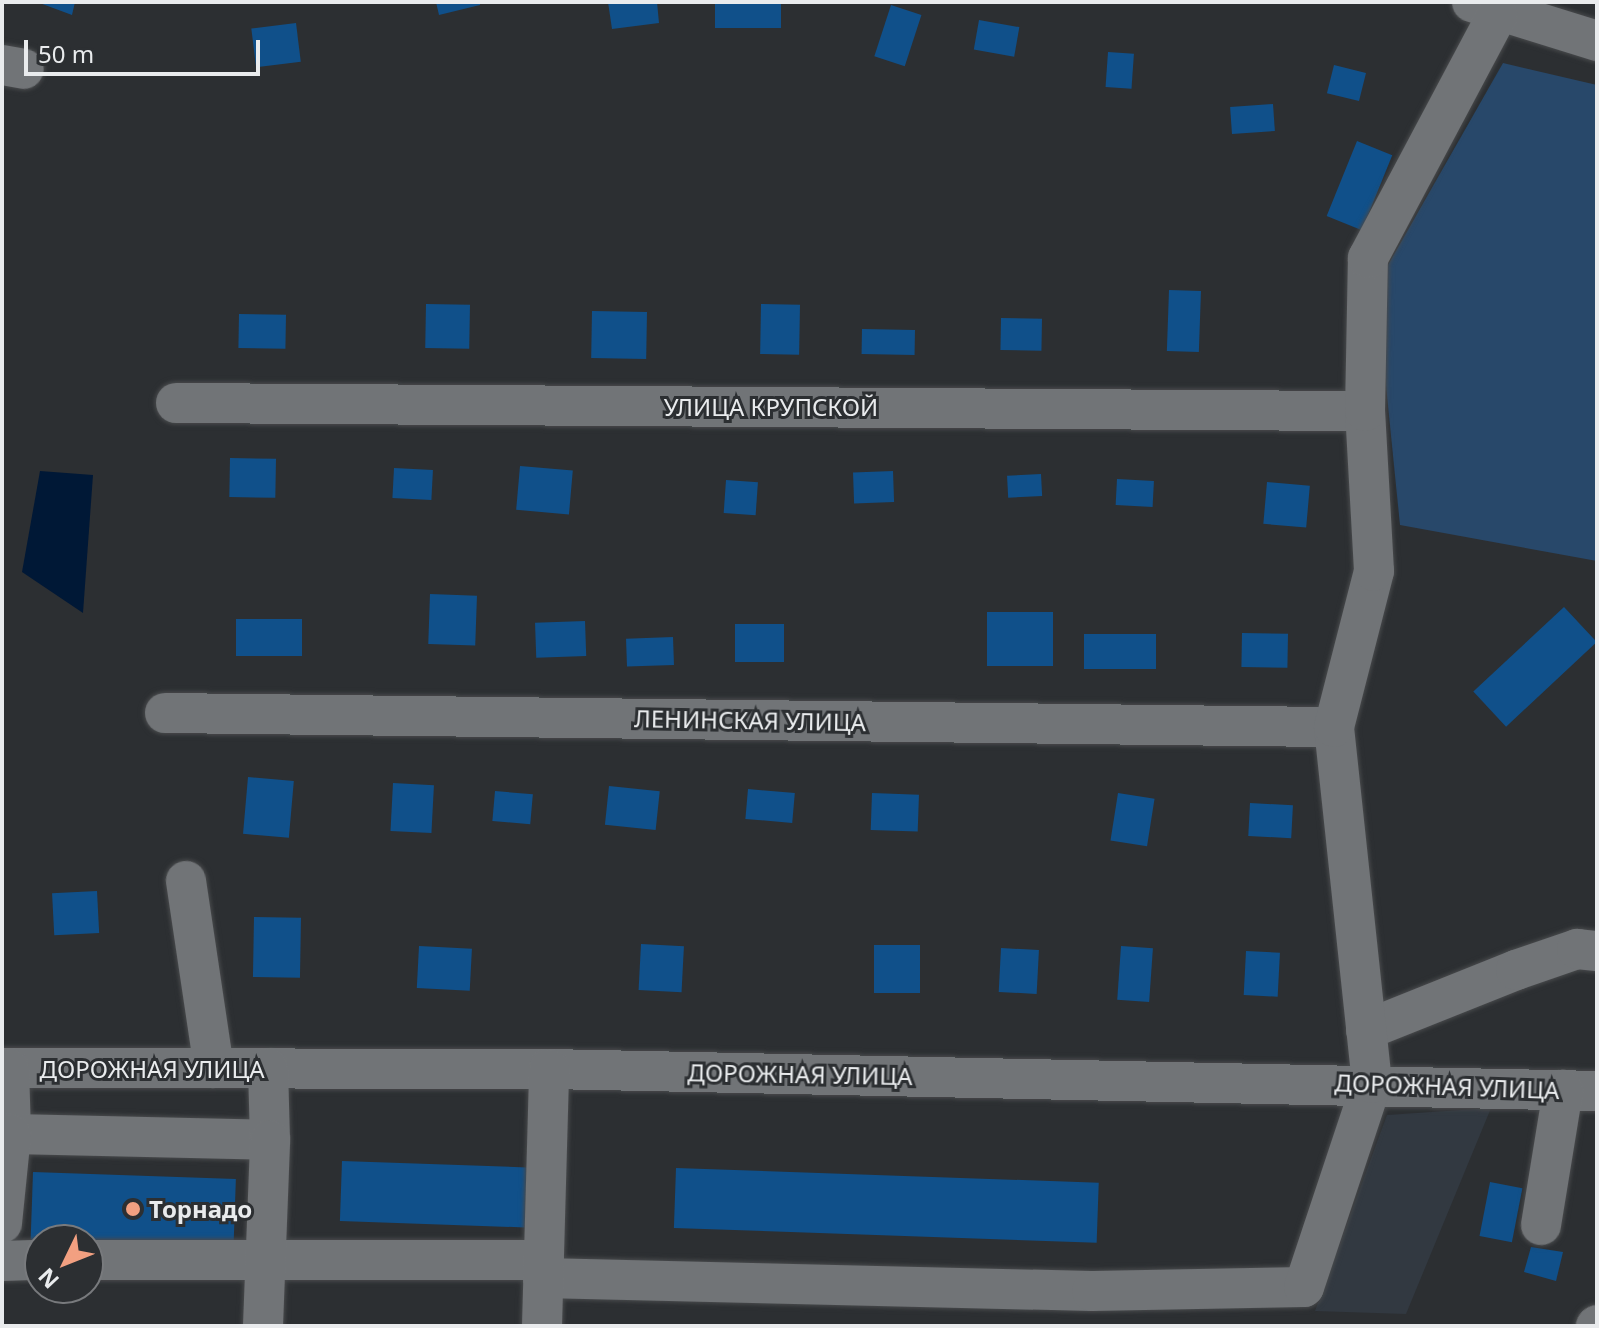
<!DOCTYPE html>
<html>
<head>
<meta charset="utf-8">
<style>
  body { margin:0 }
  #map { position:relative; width:1599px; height:1328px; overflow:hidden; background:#2c2f32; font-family:"Noto Sans",sans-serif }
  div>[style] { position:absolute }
  .built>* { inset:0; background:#323941 }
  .green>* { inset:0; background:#28486a }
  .water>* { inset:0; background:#001836 }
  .building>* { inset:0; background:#10508a; transform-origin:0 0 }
  .roads { filter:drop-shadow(0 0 2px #484a4c) drop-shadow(0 0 2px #484a4c) }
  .minor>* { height:40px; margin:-20px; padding:0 20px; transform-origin:20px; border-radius:20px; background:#717477 }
  .dots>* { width:22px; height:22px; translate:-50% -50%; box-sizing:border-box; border:4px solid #2c2f32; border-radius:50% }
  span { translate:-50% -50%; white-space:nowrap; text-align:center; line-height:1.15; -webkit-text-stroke:6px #2c2f32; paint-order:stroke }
  .street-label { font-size:24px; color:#e9ebed }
  .poi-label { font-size:24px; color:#e9ebed; font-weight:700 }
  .left { translate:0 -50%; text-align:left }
  .frame { position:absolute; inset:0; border:4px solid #e9ebed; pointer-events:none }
  .north { position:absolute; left:24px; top:1224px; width:80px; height:80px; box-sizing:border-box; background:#2c2f32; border:2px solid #787a7d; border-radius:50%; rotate:227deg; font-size:22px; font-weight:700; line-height:32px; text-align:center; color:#e9ebed }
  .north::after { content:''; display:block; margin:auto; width:28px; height:36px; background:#f2a081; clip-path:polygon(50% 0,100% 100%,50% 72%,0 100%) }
  .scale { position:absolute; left:24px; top:40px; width:236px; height:36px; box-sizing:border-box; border:4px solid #e9ebed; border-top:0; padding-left:10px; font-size:24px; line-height:28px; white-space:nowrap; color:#e9ebed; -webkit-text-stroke:6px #2c2f32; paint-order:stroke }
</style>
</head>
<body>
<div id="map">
  <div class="built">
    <i style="clip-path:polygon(1491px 1108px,1406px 1314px,1315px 1311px,1387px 1115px)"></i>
  </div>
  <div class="green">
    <i style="clip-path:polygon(1503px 63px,1597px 85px,1597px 561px,1400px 525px,1376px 286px)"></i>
  </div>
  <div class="water">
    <i style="clip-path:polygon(40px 471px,93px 475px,83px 613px,22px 572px)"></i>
  </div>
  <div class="building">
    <i style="clip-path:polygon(37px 2px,75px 2px,72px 15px)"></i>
    <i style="clip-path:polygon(436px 2px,480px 2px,480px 5px,439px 15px)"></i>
    <i style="clip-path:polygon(608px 2px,657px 2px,659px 23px,612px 29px)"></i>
    <i style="left:715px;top:2px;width:66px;height:26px"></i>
    <i style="left:891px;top:5px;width:32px;height:54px;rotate:18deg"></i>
    <i style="left:979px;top:20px;width:41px;height:30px;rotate:10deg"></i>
    <i style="left:296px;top:23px;width:39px;height:45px;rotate:83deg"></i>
    <i style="left:1108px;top:52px;width:26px;height:35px;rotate:4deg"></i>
    <i style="left:1334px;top:65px;width:33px;height:29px;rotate:14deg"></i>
    <i style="left:1273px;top:104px;width:27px;height:43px;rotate:86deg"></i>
    <i style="left:1357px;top:141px;width:38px;height:81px;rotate:22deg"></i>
    <i style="left:1169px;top:290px;width:32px;height:61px;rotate:2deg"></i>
    <i style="left:426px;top:304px;width:44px;height:44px;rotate:1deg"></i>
    <i style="left:761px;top:304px;width:39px;height:50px;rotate:1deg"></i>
    <i style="left:592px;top:311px;width:55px;height:47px;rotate:1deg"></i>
    <i style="left:239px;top:314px;width:47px;height:34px;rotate:1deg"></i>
    <i style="left:1001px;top:318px;width:41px;height:32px;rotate:1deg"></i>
    <i style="left:862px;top:329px;width:53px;height:25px;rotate:1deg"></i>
    <i style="left:230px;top:458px;width:46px;height:39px;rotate:1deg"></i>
    <i style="left:520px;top:466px;width:53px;height:44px;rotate:5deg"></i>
    <i style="left:394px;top:468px;width:39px;height:30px;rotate:3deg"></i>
    <i style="left:893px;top:471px;width:31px;height:40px;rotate:88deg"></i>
    <i style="left:1041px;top:474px;width:22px;height:34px;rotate:87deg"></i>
    <i style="left:1117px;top:479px;width:37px;height:26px;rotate:3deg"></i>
    <i style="left:726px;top:480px;width:32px;height:33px;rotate:4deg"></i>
    <i style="left:1267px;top:482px;width:43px;height:42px;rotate:5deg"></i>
    <i style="left:430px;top:594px;width:47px;height:50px;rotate:2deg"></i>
    <i style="left:1564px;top:607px;width:48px;height:124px;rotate:47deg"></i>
    <i style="left:987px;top:612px;width:66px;height:54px"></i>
    <i style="left:236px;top:619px;width:66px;height:37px"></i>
    <i style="left:585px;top:621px;width:35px;height:50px;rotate:88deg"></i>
    <i style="left:784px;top:624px;width:38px;height:49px;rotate:90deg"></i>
    <i style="left:1242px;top:633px;width:46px;height:34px;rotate:1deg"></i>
    <i style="left:1156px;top:634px;width:35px;height:72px;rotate:90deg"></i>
    <i style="left:673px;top:637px;width:28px;height:47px;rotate:88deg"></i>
    <i style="left:248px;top:777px;width:46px;height:57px;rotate:5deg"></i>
    <i style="left:393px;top:783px;width:41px;height:48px;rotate:3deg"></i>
    <i style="left:609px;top:786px;width:51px;height:39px;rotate:6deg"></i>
    <i style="left:748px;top:789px;width:47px;height:30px;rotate:5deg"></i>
    <i style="left:495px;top:791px;width:38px;height:30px;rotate:5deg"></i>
    <i style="left:872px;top:793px;width:47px;height:37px;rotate:2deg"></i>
    <i style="left:1118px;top:793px;width:37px;height:48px;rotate:9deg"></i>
    <i style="left:1250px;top:803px;width:43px;height:33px;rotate:3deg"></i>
    <i style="left:97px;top:891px;width:42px;height:45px;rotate:87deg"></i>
    <i style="left:254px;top:917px;width:47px;height:60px;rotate:1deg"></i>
    <i style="left:641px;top:944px;width:43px;height:46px;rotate:3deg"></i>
    <i style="left:874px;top:945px;width:46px;height:48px"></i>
    <i style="left:419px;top:946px;width:53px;height:42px;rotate:3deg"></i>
    <i style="left:1121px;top:946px;width:32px;height:54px;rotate:4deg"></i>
    <i style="left:1001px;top:948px;width:38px;height:44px;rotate:3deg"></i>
    <i style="left:1246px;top:951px;width:34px;height:44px;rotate:3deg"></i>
    <i style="left:342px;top:1161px;width:185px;height:60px;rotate:2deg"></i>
    <i style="left:676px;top:1168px;width:423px;height:60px;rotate:2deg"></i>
    <i style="left:33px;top:1172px;width:203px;height:68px;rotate:2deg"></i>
    <i style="left:1490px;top:1182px;width:33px;height:55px;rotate:11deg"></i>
    <i style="clip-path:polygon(1531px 1247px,1563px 1252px,1556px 1281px,1524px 1272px)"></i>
  </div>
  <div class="roads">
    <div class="minor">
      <i style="left:1472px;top:2px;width:131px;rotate:17.3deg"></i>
      <i style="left:2px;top:65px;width:22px;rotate:10deg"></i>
      <i style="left:176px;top:403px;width:1189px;rotate:0.39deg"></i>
      <i style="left:165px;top:713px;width:1169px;rotate:0.69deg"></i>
      <i style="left:186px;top:881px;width:189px;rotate:81.5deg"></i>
      <i style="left:1366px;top:1030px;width:162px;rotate:-21.8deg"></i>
      <i style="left:1516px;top:970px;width:65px;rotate:-19deg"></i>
      <i style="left:1577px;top:949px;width:20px;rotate:6deg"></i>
      <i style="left:2px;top:1068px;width:547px;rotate:0.1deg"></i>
      <i style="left:549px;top:1069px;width:1048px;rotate:1.2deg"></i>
      <i style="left:9px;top:1069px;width:65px;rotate:88.2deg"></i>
      <i style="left:11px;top:1134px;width:259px;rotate:1.3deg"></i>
      <i style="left:270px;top:1140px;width:72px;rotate:-91.6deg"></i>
      <i style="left:2px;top:1223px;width:89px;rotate:-84.2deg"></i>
      <i style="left:1541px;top:1225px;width:137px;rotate:-80.7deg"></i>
      <i style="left:88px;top:1260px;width:456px"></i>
      <i style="left:2px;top:1261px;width:38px;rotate:-2deg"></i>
      <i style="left:543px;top:1278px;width:549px;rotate:1.36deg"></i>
      <i style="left:1092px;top:1291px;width:212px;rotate:-1.1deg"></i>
      <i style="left:1304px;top:1287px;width:215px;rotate:-71.6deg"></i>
      <i style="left:1372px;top:1083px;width:358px;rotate:-96.1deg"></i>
      <i style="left:1334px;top:727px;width:161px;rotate:-75.6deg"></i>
      <i style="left:1374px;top:571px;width:160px;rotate:-93.2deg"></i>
      <i style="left:1365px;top:411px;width:153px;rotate:-88.9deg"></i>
      <i style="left:1368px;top:258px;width:276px;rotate:-62deg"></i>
      <i style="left:263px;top:1326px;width:186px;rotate:-87.8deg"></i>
      <i style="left:542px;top:1326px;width:257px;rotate:-88.4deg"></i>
      <i style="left:1596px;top:1326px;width:1px;rotate:-45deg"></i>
    </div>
  </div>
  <div class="dots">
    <i style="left:133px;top:1209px;background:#f2a081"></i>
  </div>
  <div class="street-label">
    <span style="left:771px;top:407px">УЛИЦА КРУПСКОЙ</span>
    <span style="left:750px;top:720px;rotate:1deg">ЛЕНИНСКАЯ УЛИЦА</span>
    <span style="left:152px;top:1069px">ДОРОЖНАЯ УЛИЦА</span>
    <span style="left:800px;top:1074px;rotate:1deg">ДОРОЖНАЯ УЛИЦА</span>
    <span style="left:1447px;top:1086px;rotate:2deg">ДОРОЖНАЯ УЛИЦА</span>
  </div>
  <div class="poi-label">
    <span class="left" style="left:149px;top:1209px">Торнадо</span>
  </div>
  <div class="frame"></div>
  <div class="north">N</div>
  <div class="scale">50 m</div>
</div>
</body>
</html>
